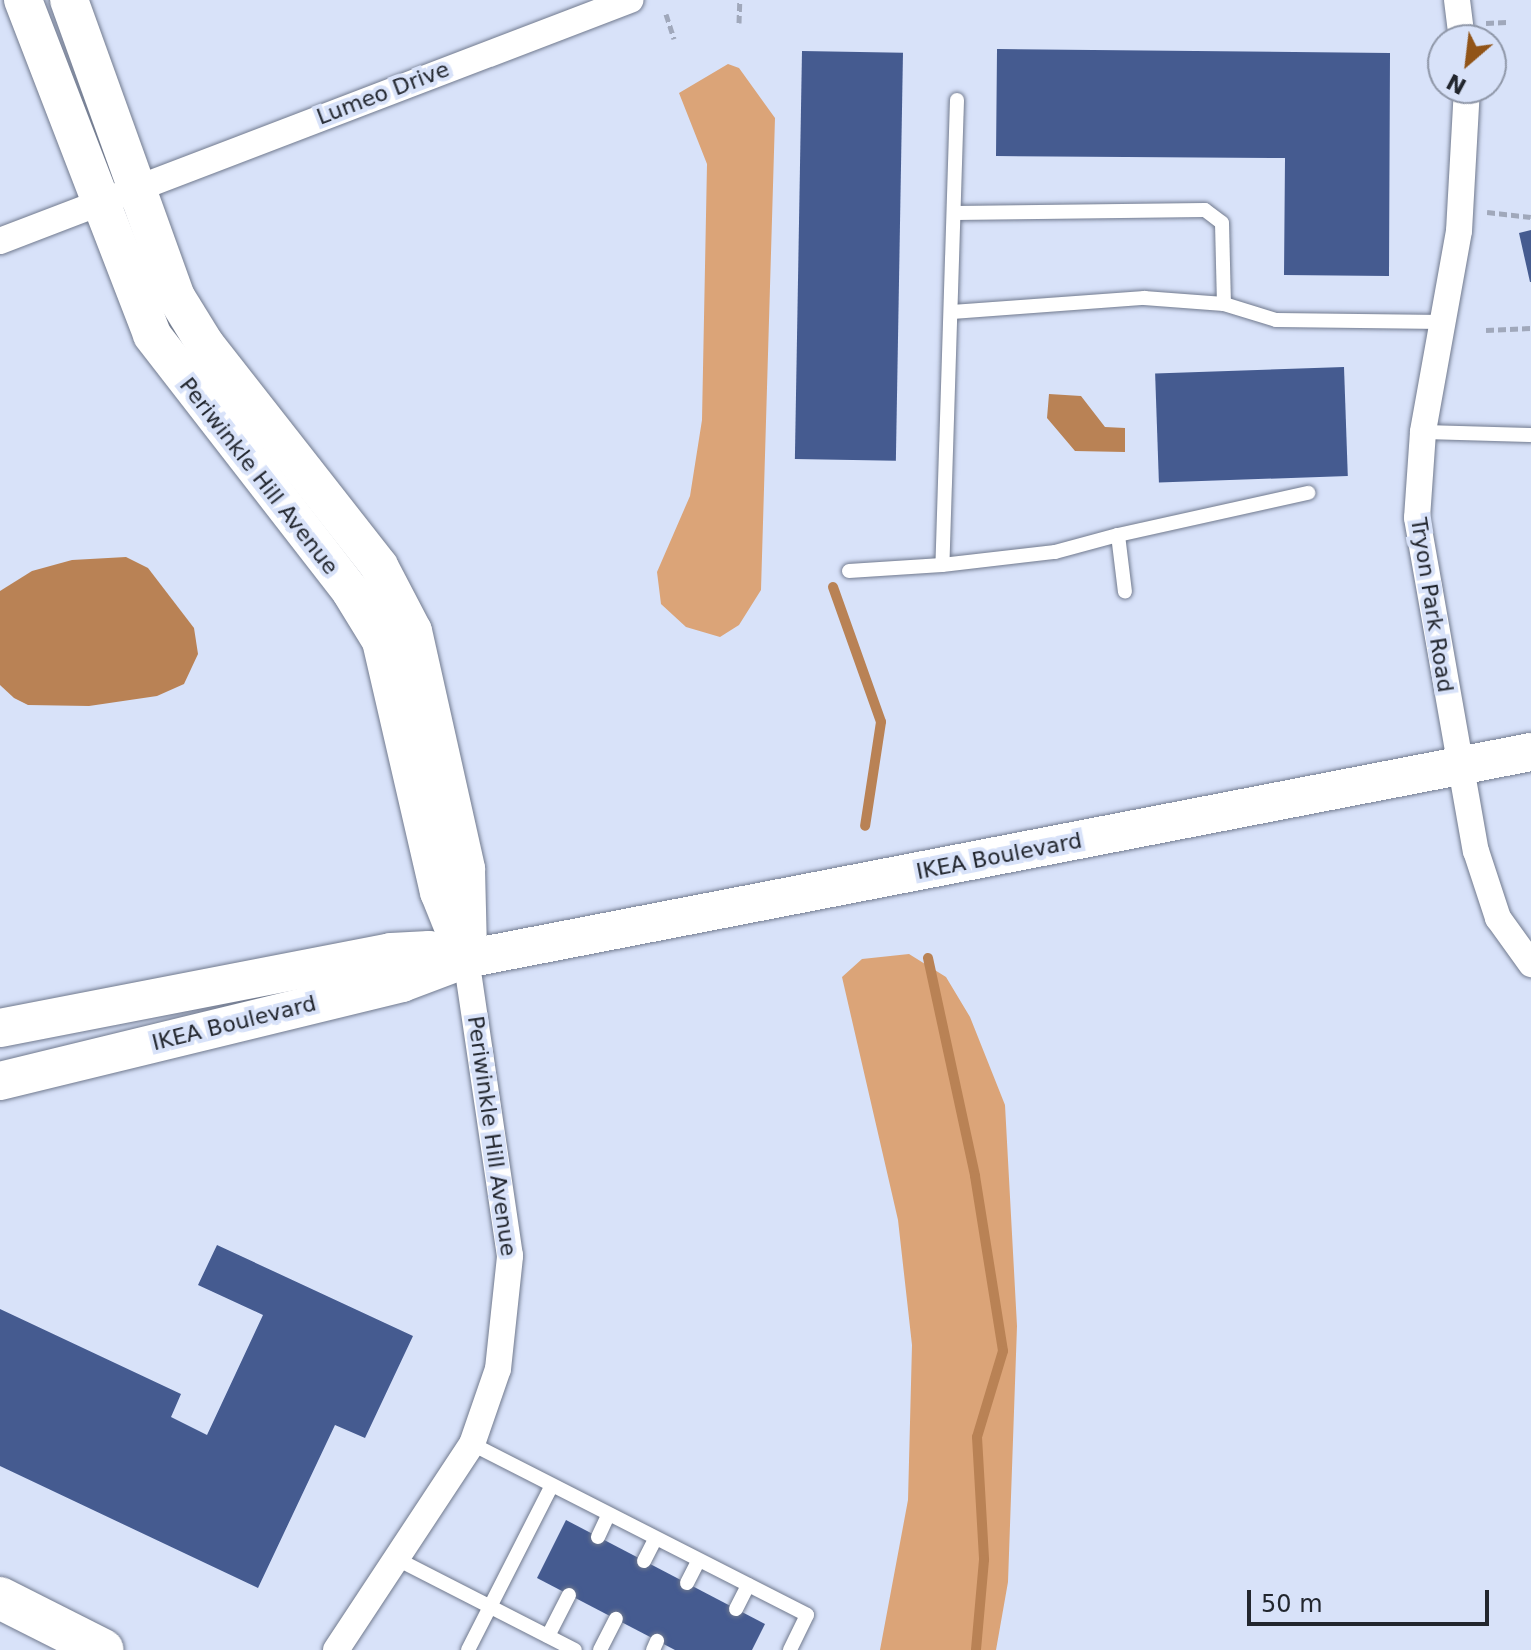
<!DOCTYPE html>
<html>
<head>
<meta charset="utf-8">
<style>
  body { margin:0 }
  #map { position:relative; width:1531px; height:1650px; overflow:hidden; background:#d8e2f9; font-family:"DejaVu Sans",sans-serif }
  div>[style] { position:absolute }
  .green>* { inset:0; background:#dba478 }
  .water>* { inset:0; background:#b98255 }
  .stream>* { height:10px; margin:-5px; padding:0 5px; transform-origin:5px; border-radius:5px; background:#b98255 }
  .building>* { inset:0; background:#455b90; transform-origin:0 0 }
  .path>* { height:5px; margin-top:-2.5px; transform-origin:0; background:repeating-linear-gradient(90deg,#a0a8bb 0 8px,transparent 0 12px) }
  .roads { filter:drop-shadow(0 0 2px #717a8e) drop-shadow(0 0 2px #717a8e) }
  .lane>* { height:14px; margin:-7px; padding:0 7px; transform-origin:7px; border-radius:7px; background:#fff }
  .street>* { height:26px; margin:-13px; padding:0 13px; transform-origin:13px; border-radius:13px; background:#fff }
  .secondary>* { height:38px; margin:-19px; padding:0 19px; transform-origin:19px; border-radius:19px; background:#fff }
  .primary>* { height:42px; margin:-21px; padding:0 21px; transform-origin:21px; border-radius:21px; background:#fff }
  span { translate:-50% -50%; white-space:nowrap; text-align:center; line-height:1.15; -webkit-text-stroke:8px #d8e2f9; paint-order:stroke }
  .street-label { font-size:22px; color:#22262e }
  .north { position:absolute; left:1427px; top:24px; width:80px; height:80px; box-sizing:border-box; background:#d8e2f9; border:2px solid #8f97a8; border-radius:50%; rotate:208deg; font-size:22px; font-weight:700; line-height:32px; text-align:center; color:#22262e }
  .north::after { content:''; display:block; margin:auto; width:28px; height:36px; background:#915418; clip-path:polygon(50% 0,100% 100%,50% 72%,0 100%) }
  .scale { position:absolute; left:1247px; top:1590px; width:242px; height:36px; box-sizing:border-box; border:4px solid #22262e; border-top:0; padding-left:10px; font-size:24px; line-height:28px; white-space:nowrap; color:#22262e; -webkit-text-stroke:6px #d8e2f9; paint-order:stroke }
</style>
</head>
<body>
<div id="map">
  <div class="green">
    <i style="clip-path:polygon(728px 64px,739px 68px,775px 118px,761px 590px,739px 625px,720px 637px,686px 627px,661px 604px,657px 572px,690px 496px,702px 420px,707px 164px,679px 93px)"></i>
    <i style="clip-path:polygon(909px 954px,946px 977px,970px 1017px,1005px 1105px,1017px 1326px,1008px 1582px,996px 1650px,880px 1650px,908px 1500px,912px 1345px,898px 1220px,842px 977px,862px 959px)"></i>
  </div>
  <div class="water">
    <i style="clip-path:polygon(1049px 394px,1081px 396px,1105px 427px,1125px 428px,1125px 452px,1075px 451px,1047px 418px)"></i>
    <i style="clip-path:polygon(126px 557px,148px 568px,194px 628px,198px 654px,184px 684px,157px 696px,89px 706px,28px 705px,14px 698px,0 685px,0 591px,32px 571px,72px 560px)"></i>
  </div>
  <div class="stream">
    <i style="left:833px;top:587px;width:143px;rotate:70.4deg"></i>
    <i style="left:881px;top:722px;width:105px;rotate:98.7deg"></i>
    <i style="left:928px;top:958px;width:223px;rotate:77.8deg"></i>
    <i style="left:975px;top:1176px;width:177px;rotate:80.9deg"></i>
    <i style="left:1003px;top:1351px;width:90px;rotate:106.8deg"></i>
    <i style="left:977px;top:1437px;width:123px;rotate:86.7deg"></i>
    <i style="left:984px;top:1560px;width:90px;rotate:95.1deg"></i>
  </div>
  <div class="building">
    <i style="clip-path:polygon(997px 49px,1390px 53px,1389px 276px,1284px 275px,1285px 158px,996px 156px)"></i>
    <i style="left:802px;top:51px;width:101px;height:408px;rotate:1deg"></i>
    <i style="clip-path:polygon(1531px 230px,1531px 282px,1530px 282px,1519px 233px)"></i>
    <i style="left:1344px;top:367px;width:109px;height:189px;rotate:88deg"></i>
    <i style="clip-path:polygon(217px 1245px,413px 1336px,365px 1438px,335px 1425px,258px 1588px,0 1466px,0 1309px,181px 1394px,171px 1417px,207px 1435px,263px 1315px,198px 1285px)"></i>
    <i style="clip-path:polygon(566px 1520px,765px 1624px,752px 1650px,675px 1650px,537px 1578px)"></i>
  </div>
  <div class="path">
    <i style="left:666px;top:14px;width:26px;rotate:72deg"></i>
    <i style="left:739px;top:23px;width:23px;rotate:-88deg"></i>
    <i style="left:1486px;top:23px;width:21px;rotate:-3deg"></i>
    <i style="left:1487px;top:212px;width:44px;rotate:6.5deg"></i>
    <i style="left:1486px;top:330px;width:45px;rotate:-2.5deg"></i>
  </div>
  <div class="roads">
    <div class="lane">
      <i style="left:957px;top:100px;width:465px;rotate:91.8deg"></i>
      <i style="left:942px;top:565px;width:114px;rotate:-6.6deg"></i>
      <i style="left:1055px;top:552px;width:65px;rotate:-15.1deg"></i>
      <i style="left:1118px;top:535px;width:57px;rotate:83deg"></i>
      <i style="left:955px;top:213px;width:250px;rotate:-0.7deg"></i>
      <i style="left:1205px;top:210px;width:21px;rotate:37deg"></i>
      <i style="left:1222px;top:223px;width:81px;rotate:88.6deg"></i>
      <i style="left:952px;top:312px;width:193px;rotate:-4.2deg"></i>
      <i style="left:1144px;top:298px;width:80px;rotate:4.3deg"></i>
      <i style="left:1224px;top:304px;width:54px;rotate:17.1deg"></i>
      <i style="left:1276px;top:320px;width:167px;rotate:0.7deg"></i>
      <i style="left:1423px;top:432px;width:108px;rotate:1.6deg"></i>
      <i style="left:1118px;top:535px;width:195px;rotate:-12.5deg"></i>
      <i style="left:849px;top:571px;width:93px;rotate:-3.7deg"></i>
      <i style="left:472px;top:1444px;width:376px;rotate:27deg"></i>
      <i style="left:807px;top:1615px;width:39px;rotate:116deg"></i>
      <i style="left:598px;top:1537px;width:23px;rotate:-65deg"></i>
      <i style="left:395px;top:1558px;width:202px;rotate:27.1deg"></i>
      <i style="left:644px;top:1561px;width:25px;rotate:-63deg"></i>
      <i style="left:687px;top:1583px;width:25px;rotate:-63deg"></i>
      <i style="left:736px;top:1609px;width:27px;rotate:-63deg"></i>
      <i style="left:548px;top:1636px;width:46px;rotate:-62.9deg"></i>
      <i style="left:468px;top:1650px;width:183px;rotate:-63deg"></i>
      <i style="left:600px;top:1650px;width:35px;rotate:-63deg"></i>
      <i style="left:653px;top:1650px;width:10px;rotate:-66deg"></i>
    </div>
    <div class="street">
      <i style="left:1457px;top:0;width:40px;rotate:82.9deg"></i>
      <i style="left:1467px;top:88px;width:143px;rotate:93.2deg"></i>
      <i style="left:1459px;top:231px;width:204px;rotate:100.2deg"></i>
      <i style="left:1423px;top:432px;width:86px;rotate:94deg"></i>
      <i style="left:1417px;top:518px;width:338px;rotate:80deg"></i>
      <i style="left:1476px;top:851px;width:71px;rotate:71.8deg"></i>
      <i style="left:1498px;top:918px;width:57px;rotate:54.3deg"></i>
      <i style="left:0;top:241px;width:675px;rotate:-20.93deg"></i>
      <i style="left:336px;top:1650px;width:247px;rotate:-56.6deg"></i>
      <i style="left:472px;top:1444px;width:79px;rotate:-70.9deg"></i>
      <i style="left:498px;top:1369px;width:114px;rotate:-83.9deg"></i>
      <i style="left:510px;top:1256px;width:300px;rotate:-98.4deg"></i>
    </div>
    <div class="secondary">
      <i style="left:23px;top:0;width:359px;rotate:68.9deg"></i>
      <i style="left:152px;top:335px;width:325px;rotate:52.2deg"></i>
      <i style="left:351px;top:592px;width:57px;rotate:58.5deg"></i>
      <i style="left:381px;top:641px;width:258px;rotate:77deg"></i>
      <i style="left:439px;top:892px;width:72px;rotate:68.1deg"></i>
      <i style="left:69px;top:0;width:316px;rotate:70.2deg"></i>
      <i style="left:176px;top:297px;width:55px;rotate:58.3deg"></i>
      <i style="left:205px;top:344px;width:282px;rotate:51.9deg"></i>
      <i style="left:379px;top:566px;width:73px;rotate:62.4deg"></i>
      <i style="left:413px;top:631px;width:244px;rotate:77.4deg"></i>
      <i style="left:466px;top:869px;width:80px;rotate:88.6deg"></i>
      <i style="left:0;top:1028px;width:398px;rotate:-11deg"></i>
      <i style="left:391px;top:952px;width:38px;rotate:-3deg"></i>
      <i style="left:429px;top:950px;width:35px;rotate:15deg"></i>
      <i style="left:0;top:1081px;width:414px;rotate:-13.7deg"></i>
      <i style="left:402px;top:983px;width:68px;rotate:-20.6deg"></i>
      <i style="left:466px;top:959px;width:1085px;rotate:-11deg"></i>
    </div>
    <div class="primary">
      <i style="left:0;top:1598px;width:115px;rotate:26.8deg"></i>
    </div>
  </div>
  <div class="street-label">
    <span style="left:383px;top:93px;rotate:-21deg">Lumeo Drive</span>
    <span style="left:259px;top:476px;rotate:52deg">Periwinkle Hill Avenue</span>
    <span style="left:1432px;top:605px;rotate:81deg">Tryon Park Road</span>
    <span style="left:999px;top:856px;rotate:-11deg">IKEA Boulevard</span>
    <span style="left:234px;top:1023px;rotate:-14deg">IKEA Boulevard</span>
    <span style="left:492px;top:1136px;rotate:82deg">Periwinkle Hill Avenue</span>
  </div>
  <div class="north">N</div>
  <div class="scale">50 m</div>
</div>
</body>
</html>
